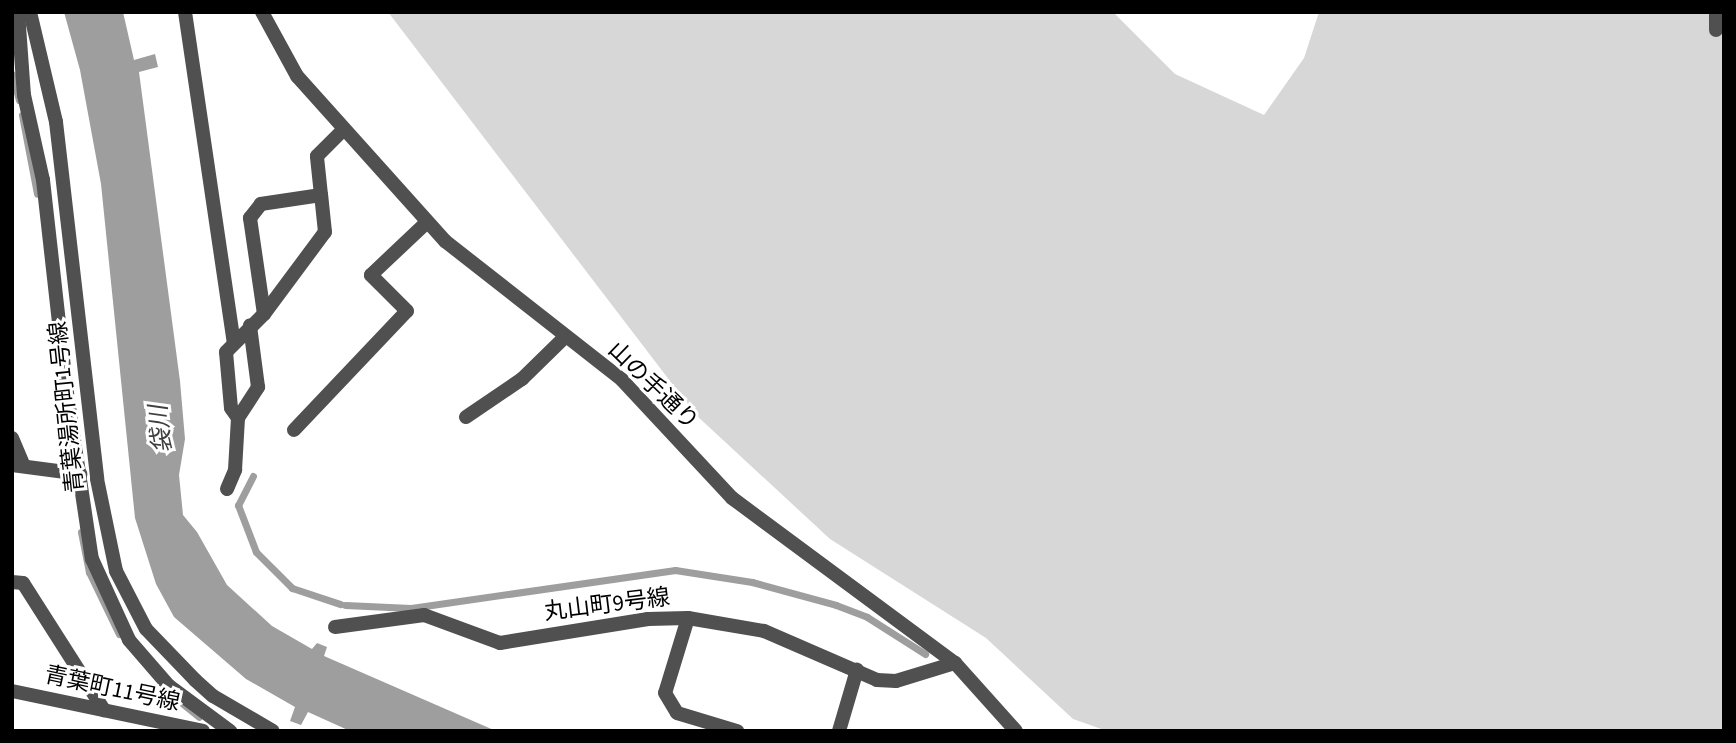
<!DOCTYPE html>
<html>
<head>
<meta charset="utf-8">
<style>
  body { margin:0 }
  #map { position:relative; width:1736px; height:743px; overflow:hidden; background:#fff; font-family:"Source Sans 3","Noto Sans JP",sans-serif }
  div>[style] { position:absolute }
  .green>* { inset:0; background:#d7d7d7 }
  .water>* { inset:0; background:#9e9e9e }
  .stream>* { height:7px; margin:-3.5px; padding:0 3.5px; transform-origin:3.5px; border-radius:3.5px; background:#9e9e9e }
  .street>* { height:14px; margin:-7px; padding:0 7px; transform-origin:7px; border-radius:7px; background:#505050 }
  span { translate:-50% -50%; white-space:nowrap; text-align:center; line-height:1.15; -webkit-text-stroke:6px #fff; paint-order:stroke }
  .street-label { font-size:23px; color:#000 }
  .water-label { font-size:24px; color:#3f3f3f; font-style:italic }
  .frame { position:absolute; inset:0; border:14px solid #000; pointer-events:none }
</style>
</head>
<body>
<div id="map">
  <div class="green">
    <i style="clip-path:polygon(388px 12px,1113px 12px,1175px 74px,1264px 115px,1304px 58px,1319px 12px,1724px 12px,1724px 731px,1107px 731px,1073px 719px,986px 638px,830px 539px,696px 415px)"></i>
  </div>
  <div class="water">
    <i style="clip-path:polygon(64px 12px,123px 12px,134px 60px,155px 54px,158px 67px,139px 72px,180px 381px,185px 439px,179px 475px,183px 515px,197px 532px,227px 585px,272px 626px,312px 649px,317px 643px,327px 647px,324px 656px,496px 731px,350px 731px,308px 712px,301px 725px,290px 721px,295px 707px,246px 679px,174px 617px,156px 584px,135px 518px,101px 184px,80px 70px)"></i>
  </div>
  <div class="stream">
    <i style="left:12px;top:74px;width:27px;rotate:75deg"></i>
    <i style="left:22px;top:115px;width:80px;rotate:79.2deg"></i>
    <i style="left:253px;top:476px;width:33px;rotate:117deg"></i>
    <i style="left:238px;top:505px;width:50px;rotate:69deg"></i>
    <i style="left:256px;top:552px;width:51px;rotate:45deg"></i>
    <i style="left:292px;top:588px;width:51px;rotate:18.4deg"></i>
    <i style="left:81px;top:532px;width:41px;rotate:78.7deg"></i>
    <i style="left:89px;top:572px;width:69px;rotate:64.2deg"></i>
    <i style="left:345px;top:605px;width:66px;rotate:2.6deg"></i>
    <i style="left:411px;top:608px;width:267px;rotate:-8.2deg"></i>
    <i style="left:675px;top:570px;width:78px;rotate:8.9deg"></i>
    <i style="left:752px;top:582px;width:87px;rotate:15.3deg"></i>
    <i style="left:836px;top:605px;width:33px;rotate:21deg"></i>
    <i style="left:867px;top:617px;width:69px;rotate:32.5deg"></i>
    <i style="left:167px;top:691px;width:41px;rotate:39.1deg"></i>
  </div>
  <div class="street">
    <i style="left:18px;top:12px;width:83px;rotate:85.9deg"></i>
    <i style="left:24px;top:95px;width:87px;rotate:77.4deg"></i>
    <i style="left:43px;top:180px;width:207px;rotate:83.6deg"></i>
    <i style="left:66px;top:386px;width:175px;rotate:81.5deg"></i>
    <i style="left:92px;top:559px;width:89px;rotate:65.4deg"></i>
    <i style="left:129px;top:640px;width:61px;rotate:49deg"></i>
    <i style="left:169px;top:686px;width:76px;rotate:36.4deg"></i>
    <i style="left:30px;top:12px;width:113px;rotate:76.7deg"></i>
    <i style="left:56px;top:122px;width:359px;rotate:83.4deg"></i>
    <i style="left:97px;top:479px;width:94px;rotate:78.3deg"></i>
    <i style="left:116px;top:571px;width:65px;rotate:62.7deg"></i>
    <i style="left:146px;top:629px;width:71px;rotate:46.1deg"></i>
    <i style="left:195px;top:680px;width:24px;rotate:42deg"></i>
    <i style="left:213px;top:696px;width:69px;rotate:30.3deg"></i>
    <i style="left:185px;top:12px;width:334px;rotate:81.6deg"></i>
    <i style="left:262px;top:12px;width:73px;rotate:61.3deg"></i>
    <i style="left:297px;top:76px;width:222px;rotate:48.1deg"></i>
    <i style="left:445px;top:241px;width:225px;rotate:38.1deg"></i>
    <i style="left:622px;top:380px;width:161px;rotate:47deg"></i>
    <i style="left:732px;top:498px;width:277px;rotate:36.5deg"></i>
    <i style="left:955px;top:663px;width:91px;rotate:48.1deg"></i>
    <i style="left:1716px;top:30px;width:18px;rotate:-90deg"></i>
    <i style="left:321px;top:195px;width:61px;rotate:171.5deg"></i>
    <i style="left:261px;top:204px;width:18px;rotate:128deg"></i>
    <i style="left:250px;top:218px;width:97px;rotate:81.7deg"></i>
    <i style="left:264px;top:314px;width:102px;rotate:-53.4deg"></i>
    <i style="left:325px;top:232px;width:37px;rotate:-96deg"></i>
    <i style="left:321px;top:195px;width:39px;rotate:-96deg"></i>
    <i style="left:317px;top:156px;width:37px;rotate:-45deg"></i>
    <i style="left:466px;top:417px;width:68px;rotate:-34.2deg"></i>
    <i style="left:522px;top:379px;width:60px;rotate:-44.3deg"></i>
    <i style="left:238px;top:418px;width:37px;rotate:-57deg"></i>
    <i style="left:258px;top:387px;width:62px;rotate:-97.5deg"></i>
    <i style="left:294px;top:430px;width:164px;rotate:-46.5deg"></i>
    <i style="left:407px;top:311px;width:51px;rotate:-135deg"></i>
    <i style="left:371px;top:275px;width:77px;rotate:-43.4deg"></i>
    <i style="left:12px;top:438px;width:30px;rotate:67deg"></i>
    <i style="left:12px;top:465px;width:69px;rotate:7.5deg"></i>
    <i style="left:227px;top:489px;width:21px;rotate:-67deg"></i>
    <i style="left:235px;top:470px;width:52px;rotate:-86.7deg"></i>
    <i style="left:238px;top:418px;width:12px;rotate:-125deg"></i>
    <i style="left:231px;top:408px;width:56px;rotate:-95.1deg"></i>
    <i style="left:226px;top:352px;width:54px;rotate:-45deg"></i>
    <i style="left:12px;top:582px;width:11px;rotate:5deg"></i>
    <i style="left:23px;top:583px;width:151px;rotate:57.5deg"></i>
    <i style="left:688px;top:618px;width:78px;rotate:107deg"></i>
    <i style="left:665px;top:693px;width:23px;rotate:59deg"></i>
    <i style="left:677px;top:713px;width:63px;rotate:16.7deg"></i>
    <i style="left:335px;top:627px;width:90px;rotate:-7.7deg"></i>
    <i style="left:424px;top:615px;width:81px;rotate:20.2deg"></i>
    <i style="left:500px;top:643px;width:150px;rotate:-9.2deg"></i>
    <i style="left:648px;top:619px;width:40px;rotate:-1.4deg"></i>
    <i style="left:688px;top:618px;width:77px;rotate:9.7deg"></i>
    <i style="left:764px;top:631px;width:123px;rotate:23.4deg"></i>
    <i style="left:877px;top:680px;width:19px;rotate:3deg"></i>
    <i style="left:896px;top:681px;width:62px;rotate:-17deg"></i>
    <i style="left:12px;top:691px;width:195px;rotate:11.8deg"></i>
    <i style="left:839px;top:731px;width:64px;rotate:-73.6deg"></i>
  </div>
  <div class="street-label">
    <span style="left:653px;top:386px;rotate:44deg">山の手通り</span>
    <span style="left:67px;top:407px;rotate:-96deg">青葉湯所町1号線</span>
    <span style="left:607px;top:605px;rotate:-7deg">丸山町9号線</span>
    <span style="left:112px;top:689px;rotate:12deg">青葉町11号線</span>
  </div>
  <div class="water-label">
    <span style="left:161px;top:429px;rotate:-96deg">袋川</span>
  </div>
  <div class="frame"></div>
</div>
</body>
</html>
